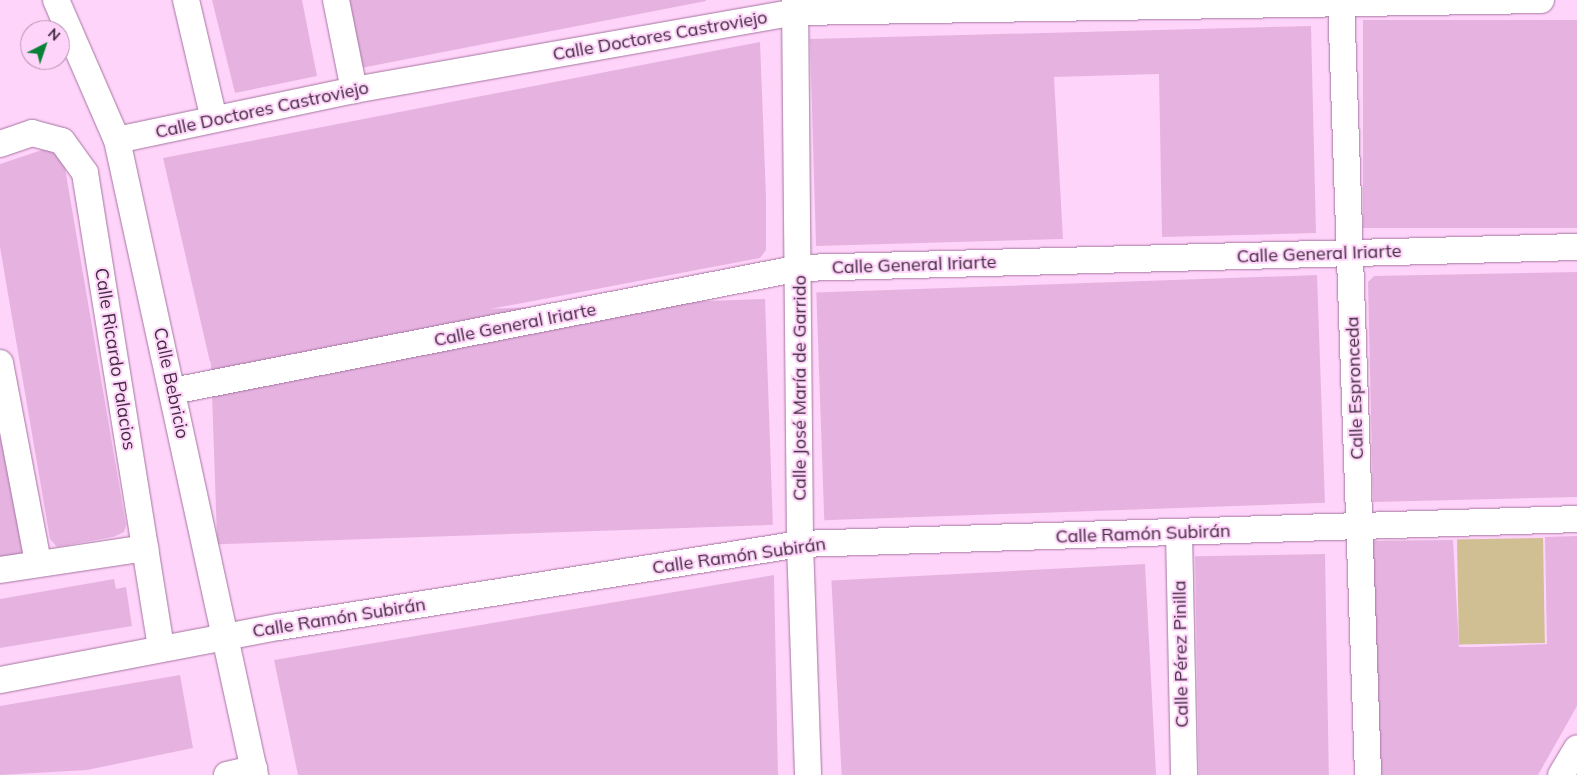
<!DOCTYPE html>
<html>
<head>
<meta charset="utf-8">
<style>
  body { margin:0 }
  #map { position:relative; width:1577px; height:775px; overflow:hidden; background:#ffd4fa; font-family:Mulish,sans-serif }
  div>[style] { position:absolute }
  .green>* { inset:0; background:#d0bf93; transform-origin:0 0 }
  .building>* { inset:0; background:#e6b3e1; transform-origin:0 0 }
  .roads { filter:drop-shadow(0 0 1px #a575a1) drop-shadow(0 0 1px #a575a1) }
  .minor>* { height:26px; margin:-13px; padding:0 13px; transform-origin:13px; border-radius:13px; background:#fff }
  span { translate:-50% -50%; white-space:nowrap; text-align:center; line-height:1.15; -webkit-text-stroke:4px #ffd4fa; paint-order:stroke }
  .street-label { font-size:18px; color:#412c3f }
  .north { position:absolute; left:20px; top:20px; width:50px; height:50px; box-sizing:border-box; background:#ffd4fa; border:1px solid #b391af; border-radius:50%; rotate:41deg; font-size:14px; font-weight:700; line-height:20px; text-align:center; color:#412c3f }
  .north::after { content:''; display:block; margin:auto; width:18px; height:22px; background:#098139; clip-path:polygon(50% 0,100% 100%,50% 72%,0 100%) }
</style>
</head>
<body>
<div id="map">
  <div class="green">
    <i style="left:1543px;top:538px;width:105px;height:86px;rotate:89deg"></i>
  </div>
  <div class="building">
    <i style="clip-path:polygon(212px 0,302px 0,317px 76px,235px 93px)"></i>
    <i style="clip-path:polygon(347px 0,706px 0,706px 1px,361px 68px)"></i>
    <i style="left:1577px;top:20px;width:208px;height:214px;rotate:90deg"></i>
    <i style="clip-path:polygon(1311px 26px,1316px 233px,1162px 237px,1159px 74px,1054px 77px,1063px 239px,816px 246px,810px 39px)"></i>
    <i style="clip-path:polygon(760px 42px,766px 197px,766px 250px,760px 258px,210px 362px,163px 158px)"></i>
    <i style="clip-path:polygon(48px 148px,64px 162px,126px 525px,124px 532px,113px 537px,57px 547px,50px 539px,0 247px,0 164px)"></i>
    <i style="clip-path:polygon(1577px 272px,1577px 497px,1373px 502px,1368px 282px,1374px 276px)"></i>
    <i style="left:1317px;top:275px;width:228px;height:501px;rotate:88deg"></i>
    <i style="left:765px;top:299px;width:226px;height:556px;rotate:88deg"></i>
    <i style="clip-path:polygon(0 427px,23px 553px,0 558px)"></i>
    <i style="clip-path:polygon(1577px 536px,1577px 706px,1538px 775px,1373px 775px,1363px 541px,1453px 540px,1459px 647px,1477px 647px,1547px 644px,1545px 537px)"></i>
    <i style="left:1325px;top:554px;width:221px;height:130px;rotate:89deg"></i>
    <i style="left:1145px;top:564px;width:211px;height:314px;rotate:87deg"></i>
    <i style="clip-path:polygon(774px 575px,778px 775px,298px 775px,274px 660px)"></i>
    <i style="clip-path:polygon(114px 579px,116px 589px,126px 587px,132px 626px,0 648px,0 599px)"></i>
    <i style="clip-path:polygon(180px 675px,193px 748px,87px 770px,0 775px,0 706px)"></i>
  </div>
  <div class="roads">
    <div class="minor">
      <i style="left:56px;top:0;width:153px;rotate:66.5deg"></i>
      <i style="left:117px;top:140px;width:650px;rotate:77.74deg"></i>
      <i style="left:186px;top:0;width:122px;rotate:76.8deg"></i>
      <i style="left:336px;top:0;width:92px;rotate:78.7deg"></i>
      <i style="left:795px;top:0;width:544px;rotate:89.47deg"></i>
      <i style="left:800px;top:544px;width:231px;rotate:88deg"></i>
      <i style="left:1341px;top:0;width:775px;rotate:88deg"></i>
      <i style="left:117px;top:140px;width:242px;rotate:-11.9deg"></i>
      <i style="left:354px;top:90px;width:449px;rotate:-10deg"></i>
      <i style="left:796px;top:12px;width:745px;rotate:-0.92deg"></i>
      <i style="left:0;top:144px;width:34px;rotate:-19deg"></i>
      <i style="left:32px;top:133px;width:31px;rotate:15deg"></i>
      <i style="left:62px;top:141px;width:39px;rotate:54deg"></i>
      <i style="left:85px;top:173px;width:481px;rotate:80.9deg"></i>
      <i style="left:0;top:363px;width:203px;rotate:79.2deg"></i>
      <i style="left:173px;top:391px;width:639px;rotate:-11.1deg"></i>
      <i style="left:800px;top:268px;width:777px;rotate:-1.55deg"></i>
      <i style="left:1179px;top:533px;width:242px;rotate:88.8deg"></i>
      <i style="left:0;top:570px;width:147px;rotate:-8.6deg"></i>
      <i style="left:0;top:680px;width:284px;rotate:-10.8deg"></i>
      <i style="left:279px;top:627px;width:528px;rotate:-9.05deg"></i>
      <i style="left:800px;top:544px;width:777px;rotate:-1.84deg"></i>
      <i style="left:227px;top:775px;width:28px;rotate:-13deg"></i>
      <i style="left:1561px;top:775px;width:31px;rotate:-59deg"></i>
    </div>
  </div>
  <div class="street-label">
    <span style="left:660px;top:36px;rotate:-10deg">Calle Doctores Castroviejo</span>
    <span style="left:262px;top:110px;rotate:-12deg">Calle Doctores Castroviejo</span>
    <span style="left:1319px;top:254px;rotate:-2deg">Calle General Iriarte</span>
    <span style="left:914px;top:265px;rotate:-2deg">Calle General Iriarte</span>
    <span style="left:515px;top:325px;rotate:-11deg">Calle General Iriarte</span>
    <span style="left:115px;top:359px;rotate:81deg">Calle Ricardo Palacios</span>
    <span style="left:171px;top:383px;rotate:78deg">Calle Bebricio</span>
    <span style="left:800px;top:388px;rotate:-90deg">Calle José María de Garrido</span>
    <span style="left:1355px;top:388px;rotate:-92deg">Calle Espronceda</span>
    <span style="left:1143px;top:534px;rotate:-2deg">Calle Ramón Subirán</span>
    <span style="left:739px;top:556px;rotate:-8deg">Calle Ramón Subirán</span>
    <span style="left:339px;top:618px;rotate:-9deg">Calle Ramón Subirán</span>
    <span style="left:1181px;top:654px;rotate:-91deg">Calle Pérez Pinilla</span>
  </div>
  <div class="north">N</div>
</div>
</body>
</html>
